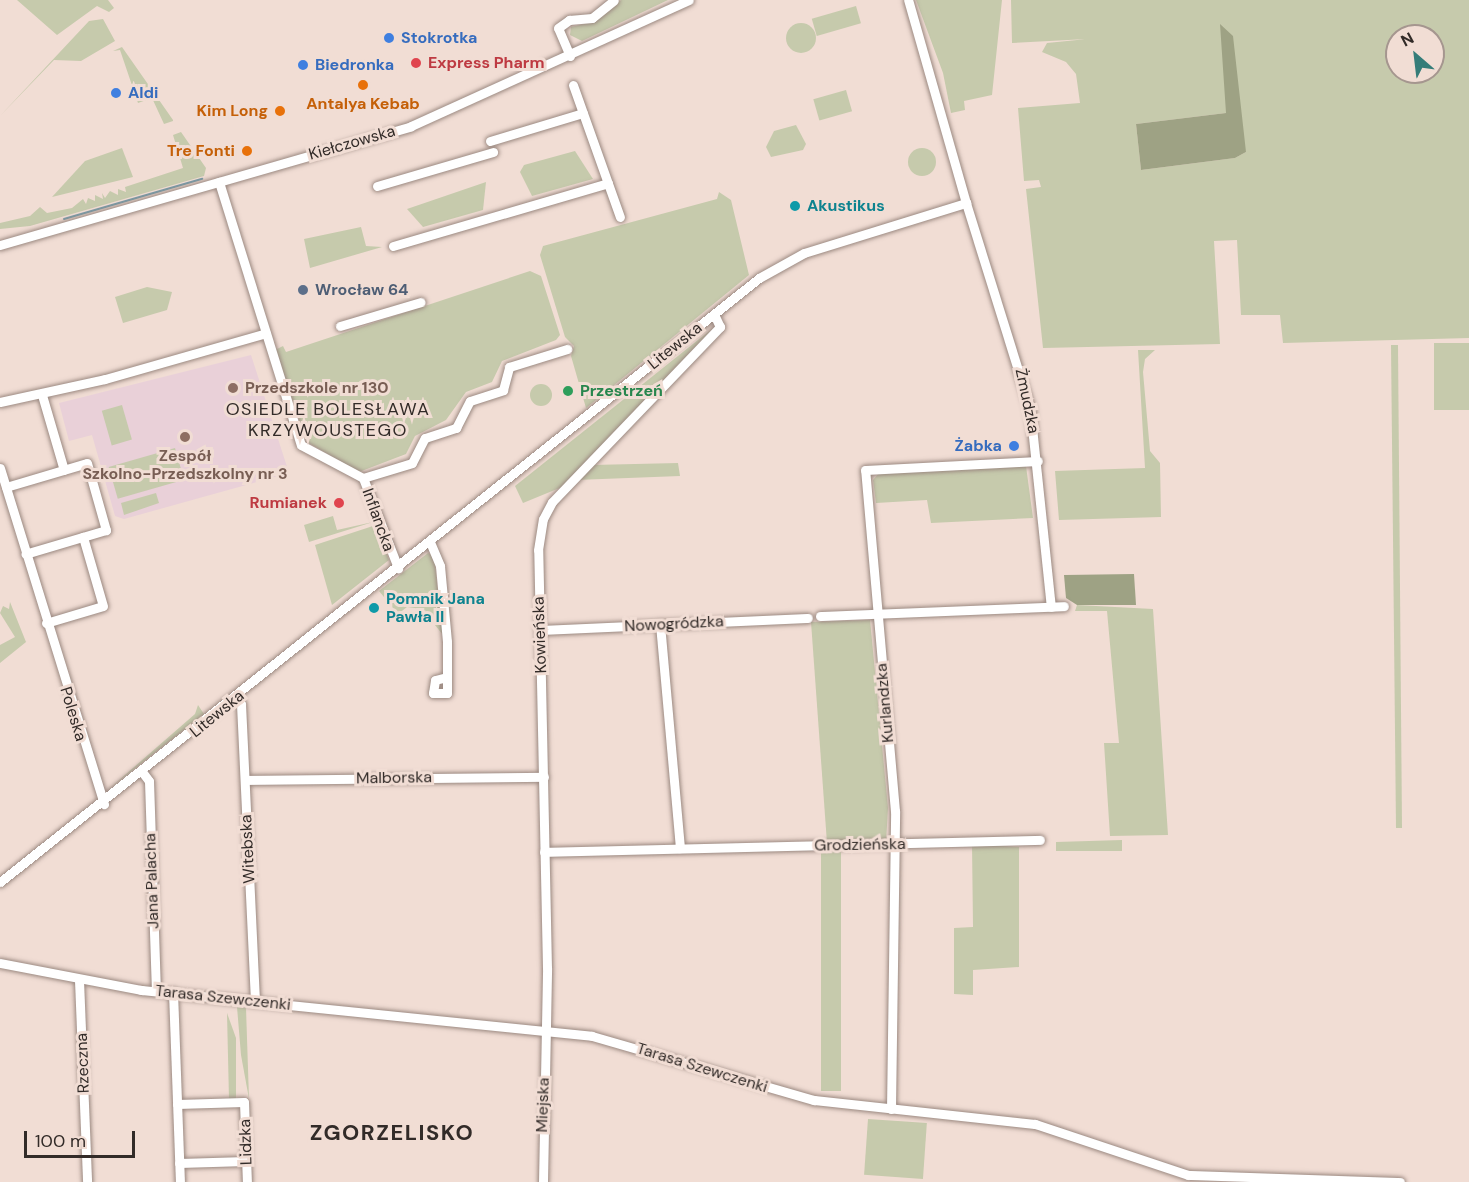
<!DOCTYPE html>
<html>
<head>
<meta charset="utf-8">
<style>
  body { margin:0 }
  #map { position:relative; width:1469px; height:1182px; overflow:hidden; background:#f1ddd4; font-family:"DM Sans",sans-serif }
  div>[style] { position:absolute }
  .education>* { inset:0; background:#e9d0d8 }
  .green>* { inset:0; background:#c6caac; transform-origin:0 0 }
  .round { border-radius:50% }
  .forest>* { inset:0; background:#9ea284 }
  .stream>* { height:2px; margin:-1px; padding:0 1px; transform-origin:1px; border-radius:1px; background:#7699a6 }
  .roads { filter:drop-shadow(0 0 2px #9b8981) drop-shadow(0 0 2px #9b8981) }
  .minor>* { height:9px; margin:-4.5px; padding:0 4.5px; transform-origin:4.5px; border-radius:4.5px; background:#fff }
  .dots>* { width:16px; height:16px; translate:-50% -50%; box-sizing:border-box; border:3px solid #f1ddd4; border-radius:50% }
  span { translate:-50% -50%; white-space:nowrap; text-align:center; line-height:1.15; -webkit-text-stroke:6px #f1ddd4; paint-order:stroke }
  .shop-label { font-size:16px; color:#366cbe; font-weight:700 }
  .left { translate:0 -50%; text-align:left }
  .right { translate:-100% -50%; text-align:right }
  .health-label { font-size:16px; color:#be3a42; font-weight:700 }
  .food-label { font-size:16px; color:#c56008; font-weight:700 }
  .street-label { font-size:16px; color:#322b28 }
  .culture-label { font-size:16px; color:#0d838f; font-weight:700 }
  .service-label { font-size:16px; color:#4e5e75; font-weight:700 }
  .education-label { font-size:16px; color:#785e54; font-weight:700 }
  .leisure-label { font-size:16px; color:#27864d; font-weight:700 }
  .neighbourhood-label { font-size:18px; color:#322b28; letter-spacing:1.5px }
  .district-label { font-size:22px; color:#322b28; font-weight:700; letter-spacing:1.5px }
  .north { position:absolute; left:1385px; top:24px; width:60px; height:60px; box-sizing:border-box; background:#f1ddd4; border:2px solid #a5968f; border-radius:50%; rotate:332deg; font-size:16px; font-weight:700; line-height:24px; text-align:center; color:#322b28 }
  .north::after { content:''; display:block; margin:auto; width:21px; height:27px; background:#357d79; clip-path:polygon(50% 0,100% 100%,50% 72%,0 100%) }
  .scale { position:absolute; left:24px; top:1131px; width:111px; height:27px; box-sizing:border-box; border:3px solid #322b28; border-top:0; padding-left:8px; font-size:18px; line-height:21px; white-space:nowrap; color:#322b28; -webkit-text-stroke:4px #f1ddd4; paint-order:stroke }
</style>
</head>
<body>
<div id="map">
  <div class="education">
    <i style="clip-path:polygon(251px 355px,289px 473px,124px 519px,115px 516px,92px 435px,69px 441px,59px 403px)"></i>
  </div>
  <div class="green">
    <i style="clip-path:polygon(17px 0,108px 0,114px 8px,109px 12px,97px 6px,57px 35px)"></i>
    <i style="clip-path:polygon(621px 0,668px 0,582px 41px,570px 35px,571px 27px,593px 22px)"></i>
    <i style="clip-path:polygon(916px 0,1002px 0,992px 95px,964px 101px,965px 110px,951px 113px,943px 73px)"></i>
    <i style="clip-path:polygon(evenodd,1011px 0,1469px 0,1469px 338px,1283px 343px,1280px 315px,1241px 315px,1237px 240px,1214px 241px,1220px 344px,1043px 348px,1026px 189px,1041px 187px,1039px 180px,1024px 181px,1018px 108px,1080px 103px,1076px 74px,1066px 62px,1042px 52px,1047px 43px,1087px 39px,1012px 43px,1011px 0,1397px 36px,1433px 36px,1433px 72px,1397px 72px,1397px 36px,1011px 0,1226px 113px,1246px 152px,1235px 158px,1141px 170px,1136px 124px,1226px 113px)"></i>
    <i style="left:856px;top:6px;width:18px;height:46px;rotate:74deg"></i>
    <i style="clip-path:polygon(103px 19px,115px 41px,81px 61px,54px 60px,0 116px,89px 21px)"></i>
    <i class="round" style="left:786px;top:23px;width:30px;height:30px"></i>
    <i style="clip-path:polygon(122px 47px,173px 120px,173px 121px,164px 124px,152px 98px,138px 103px,120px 50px,113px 51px)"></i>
    <i style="left:846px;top:90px;width:22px;height:34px;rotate:74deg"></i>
    <i style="clip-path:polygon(796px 125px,806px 144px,803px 150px,771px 157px,766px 147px,774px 131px)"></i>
    <i style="clip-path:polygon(181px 132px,206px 168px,204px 176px,30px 226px,0 229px,0 223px,30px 216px,40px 207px,47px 213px,72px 208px,83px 199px,86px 204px,88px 198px,95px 201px,95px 195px,103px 199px,102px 193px,105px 198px,110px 191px,118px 195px,118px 189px,126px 192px,125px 187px,183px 168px,173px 135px)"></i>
    <i class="round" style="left:908px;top:148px;width:28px;height:28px"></i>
    <i style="clip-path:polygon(122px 148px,133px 177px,52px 197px,85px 161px)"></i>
    <i style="clip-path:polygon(575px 151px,593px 179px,532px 196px,520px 172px,524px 165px)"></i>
    <i style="clip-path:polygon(486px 182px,483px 210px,423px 227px,407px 209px)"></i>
    <i style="clip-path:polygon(719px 192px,731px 200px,749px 275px,586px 408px,571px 356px,574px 346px,565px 337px,540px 255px,543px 246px,717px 199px)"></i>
    <i style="clip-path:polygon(361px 227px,366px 246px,382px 247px,310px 268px,304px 239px)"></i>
    <i style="clip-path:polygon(530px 271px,541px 276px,560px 335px,556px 340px,502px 361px,492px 382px,466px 392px,446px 420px,415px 436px,406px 454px,359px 472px,307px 442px,275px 350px,283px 346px,286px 352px)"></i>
    <i style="clip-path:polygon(147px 287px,172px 292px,167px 310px,123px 323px,115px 297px)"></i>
    <i style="clip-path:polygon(713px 328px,562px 487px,523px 503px,515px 486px)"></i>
    <i style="left:1469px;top:343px;width:67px;height:35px;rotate:90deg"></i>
    <i style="clip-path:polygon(1391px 345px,1398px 345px,1402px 828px,1396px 828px)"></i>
    <i style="clip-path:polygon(1138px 350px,1155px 350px,1145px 359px,1143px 372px,1150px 451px,1160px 463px,1161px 517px,1059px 520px,1055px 471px,1145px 468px)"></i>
    <i class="round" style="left:530px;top:384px;width:22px;height:22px"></i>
    <i style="left:122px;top:405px;width:36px;height:21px;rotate:74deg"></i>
    <i style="left:175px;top:448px;width:33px;height:69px;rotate:74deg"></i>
    <i style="clip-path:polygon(678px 463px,680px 476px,576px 480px,592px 465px)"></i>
    <i style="clip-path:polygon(1026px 466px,1033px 518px,931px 523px,927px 500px,876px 503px,873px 480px,879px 473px)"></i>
    <i style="clip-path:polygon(156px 493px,159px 503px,124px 515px,121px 503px)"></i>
    <i style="clip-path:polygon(333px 516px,337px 530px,373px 522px,309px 542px,304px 525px)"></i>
    <i style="clip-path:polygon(376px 525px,389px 560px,332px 605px,315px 545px)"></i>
    <i style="clip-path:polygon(428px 553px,434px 556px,443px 635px,422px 609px,407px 607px,398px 614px,379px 591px)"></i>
    <i style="clip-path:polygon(10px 602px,26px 642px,31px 638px,0 663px,0 645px,15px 637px,0 613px,3px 606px,9px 609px)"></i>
    <i style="clip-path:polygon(1077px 605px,1153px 609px,1168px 835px,1110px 836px,1104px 743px,1119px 743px,1107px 611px,1075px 611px)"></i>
    <i style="clip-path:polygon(870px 620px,888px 808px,886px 842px,827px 843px,811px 622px)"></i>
    <i style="clip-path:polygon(198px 705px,204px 714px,110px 788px,195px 714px)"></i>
    <i style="clip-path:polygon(1122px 840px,1122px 851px,1056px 851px,1056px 842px)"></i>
    <i style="clip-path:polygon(972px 844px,1019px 847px,1019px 967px,973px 970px,973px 995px,954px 994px,954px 928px,973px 927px)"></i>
    <i style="left:821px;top:848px;width:20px;height:243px"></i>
    <i style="clip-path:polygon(237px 1007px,246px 1008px,249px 1099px,241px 1055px)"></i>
    <i style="clip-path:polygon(227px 1013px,236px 1038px,236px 1099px,229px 1099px)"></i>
    <i style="left:868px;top:1119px;width:59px;height:56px;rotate:4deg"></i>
  </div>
  <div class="forest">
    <i style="clip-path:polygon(1220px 24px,1233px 36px,1246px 152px,1235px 158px,1141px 170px,1136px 124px,1226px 113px)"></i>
    <i style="clip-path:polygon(1134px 574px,1136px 605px,1077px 605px,1066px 598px,1064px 575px)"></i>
  </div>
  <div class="stream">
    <i style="left:64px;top:219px;width:144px;rotate:-16.2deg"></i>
  </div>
  <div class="roads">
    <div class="minor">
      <i style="left:570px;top:56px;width:30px;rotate:-113deg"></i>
      <i style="left:558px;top:28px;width:14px;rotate:-36deg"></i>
      <i style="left:569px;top:20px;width:23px;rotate:-5deg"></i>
      <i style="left:592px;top:18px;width:28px;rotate:-39deg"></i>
      <i style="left:573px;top:85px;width:140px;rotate:70.4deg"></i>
      <i style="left:490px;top:141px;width:97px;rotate:-16.8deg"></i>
      <i style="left:219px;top:182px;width:275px;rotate:72.7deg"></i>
      <i style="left:301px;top:445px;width:70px;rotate:28deg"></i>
      <i style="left:363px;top:478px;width:97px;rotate:68.7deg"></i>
      <i style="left:377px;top:186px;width:121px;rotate:-16.3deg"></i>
      <i style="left:966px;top:203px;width:215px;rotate:72.7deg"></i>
      <i style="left:1030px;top:408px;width:200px;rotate:84deg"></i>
      <i style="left:0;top:245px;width:428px;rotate:-16.1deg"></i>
      <i style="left:411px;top:126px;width:305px;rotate:-24.4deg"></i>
      <i style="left:393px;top:246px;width:224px;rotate:-16.3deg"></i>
      <i style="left:340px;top:326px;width:84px;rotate:-16.5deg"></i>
      <i style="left:42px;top:395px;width:78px;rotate:73.7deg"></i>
      <i style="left:0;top:402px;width:107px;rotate:-12.4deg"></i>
      <i style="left:105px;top:379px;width:167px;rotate:-15.9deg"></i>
      <i style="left:0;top:468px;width:352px;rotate:72.8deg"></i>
      <i style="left:363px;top:478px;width:51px;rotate:-17deg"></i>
      <i style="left:412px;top:463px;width:28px;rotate:-63deg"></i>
      <i style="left:425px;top:438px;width:33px;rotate:-18deg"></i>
      <i style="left:456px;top:428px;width:30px;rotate:-63deg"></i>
      <i style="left:470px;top:401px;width:35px;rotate:-18deg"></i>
      <i style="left:503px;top:390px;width:24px;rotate:-75deg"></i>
      <i style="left:509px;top:367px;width:61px;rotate:-17.2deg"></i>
      <i style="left:6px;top:487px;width:84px;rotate:-16.5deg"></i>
      <i style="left:87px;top:463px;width:70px;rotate:74.2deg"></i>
      <i style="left:106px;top:530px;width:84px;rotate:163.5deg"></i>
      <i style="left:430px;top:542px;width:26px;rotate:67deg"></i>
      <i style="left:440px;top:566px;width:76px;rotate:84.7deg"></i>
      <i style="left:447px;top:642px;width:51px;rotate:90deg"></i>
      <i style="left:447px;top:693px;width:14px;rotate:180deg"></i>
      <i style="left:433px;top:693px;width:13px;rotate:-81deg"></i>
      <i style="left:435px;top:680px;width:12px;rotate:-14deg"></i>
      <i style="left:820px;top:616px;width:244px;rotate:-2.3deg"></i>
      <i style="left:46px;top:623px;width:59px;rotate:-16.6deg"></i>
      <i style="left:103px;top:606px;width:72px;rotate:-106.2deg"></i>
      <i style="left:660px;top:624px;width:225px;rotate:84.9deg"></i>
      <i style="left:540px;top:630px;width:268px;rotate:-2.6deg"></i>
      <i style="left:236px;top:698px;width:8px;rotate:50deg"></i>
      <i style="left:241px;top:704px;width:298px;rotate:87.3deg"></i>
      <i style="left:143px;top:773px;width:10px;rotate:53deg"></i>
      <i style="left:149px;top:781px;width:210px;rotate:88.1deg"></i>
      <i style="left:245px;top:780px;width:299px;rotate:-0.6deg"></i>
      <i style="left:544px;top:852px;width:496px;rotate:-1.4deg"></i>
      <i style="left:0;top:882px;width:970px;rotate:-38.51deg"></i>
      <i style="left:759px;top:278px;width:51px;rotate:-29.1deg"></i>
      <i style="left:804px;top:253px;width:170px;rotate:-17.2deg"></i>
      <i style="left:966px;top:203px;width:211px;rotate:-105.9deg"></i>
      <i style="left:0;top:963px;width:144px;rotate:10.8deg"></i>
      <i style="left:141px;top:990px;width:453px;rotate:5.8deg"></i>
      <i style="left:592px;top:1036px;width:231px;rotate:16.1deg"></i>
      <i style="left:814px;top:1100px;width:222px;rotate:6.2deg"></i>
      <i style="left:1035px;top:1124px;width:161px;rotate:18.4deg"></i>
      <i style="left:1188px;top:1175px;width:212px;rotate:1.9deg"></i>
      <i style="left:79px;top:980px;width:202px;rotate:87.7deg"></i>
      <i style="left:173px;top:992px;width:190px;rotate:87.9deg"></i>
      <i style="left:177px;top:1104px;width:67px;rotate:-1.7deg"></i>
      <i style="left:244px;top:1102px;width:80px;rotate:87.9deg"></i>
      <i style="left:891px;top:1109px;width:298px;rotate:-89.2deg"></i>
      <i style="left:895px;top:811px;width:342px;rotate:-95deg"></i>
      <i style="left:865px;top:470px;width:173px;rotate:-3deg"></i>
      <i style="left:179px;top:1163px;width:67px;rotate:-1.7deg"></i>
      <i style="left:543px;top:1182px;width:214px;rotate:-88.9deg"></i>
      <i style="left:547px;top:968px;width:418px;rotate:-91.2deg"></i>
      <i style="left:538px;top:550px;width:31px;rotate:-81deg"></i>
      <i style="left:543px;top:519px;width:19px;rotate:-62deg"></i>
      <i style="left:552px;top:502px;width:243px;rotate:-46.2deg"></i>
      <i style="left:720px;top:327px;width:14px;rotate:-115deg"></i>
    </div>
  </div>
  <div class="dots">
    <i style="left:389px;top:38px;background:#3f7fe0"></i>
    <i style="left:416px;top:63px;background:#e0444e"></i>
    <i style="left:303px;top:65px;background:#3f7fe0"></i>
    <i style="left:363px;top:85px;background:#e8710a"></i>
    <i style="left:116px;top:93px;background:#3f7fe0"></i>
    <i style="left:280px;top:111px;background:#e8710a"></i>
    <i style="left:247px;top:151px;background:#e8710a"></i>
    <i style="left:795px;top:206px;background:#0f9aa8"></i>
    <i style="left:303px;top:290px;background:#5c6f8a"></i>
    <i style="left:233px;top:388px;background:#8d6e63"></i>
    <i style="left:568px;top:391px;background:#2e9e5b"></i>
    <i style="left:185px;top:437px;background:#8d6e63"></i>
    <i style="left:1014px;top:446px;background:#3f7fe0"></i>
    <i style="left:339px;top:503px;background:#e0444e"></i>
    <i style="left:374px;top:608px;background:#0f9aa8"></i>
  </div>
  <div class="shop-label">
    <span class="left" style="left:401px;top:38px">Stokrotka</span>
    <span class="left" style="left:315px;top:65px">Biedronka</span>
    <span class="left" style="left:128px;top:93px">Aldi</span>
    <span class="right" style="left:1002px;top:446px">Żabka</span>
  </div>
  <div class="health-label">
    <span class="left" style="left:428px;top:63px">Express Pharm</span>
    <span class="right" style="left:327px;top:503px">Rumianek</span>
  </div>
  <div class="food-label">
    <span style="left:363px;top:104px">Antalya Kebab</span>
    <span class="right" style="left:268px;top:111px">Kim Long</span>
    <span class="right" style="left:235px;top:151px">Tre Fonti</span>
  </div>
  <div class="street-label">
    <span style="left:352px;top:143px;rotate:-16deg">Kiełczowska</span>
    <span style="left:675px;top:346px;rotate:-39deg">Litewska</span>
    <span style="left:1027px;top:401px;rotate:78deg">Żmudzka</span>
    <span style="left:378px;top:520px;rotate:70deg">Inflancka</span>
    <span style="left:674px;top:624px;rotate:-3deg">Nowogródzka</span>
    <span style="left:540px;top:635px;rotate:-92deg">Kowieńska</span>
    <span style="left:885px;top:703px;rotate:-95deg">Kurlandzka</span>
    <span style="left:73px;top:714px;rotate:73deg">Poleska</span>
    <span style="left:217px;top:714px;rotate:-39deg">Litewska</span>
    <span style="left:394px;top:778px;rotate:-1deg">Malborska</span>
    <span style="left:860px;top:845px;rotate:-1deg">Grodzieńska</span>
    <span style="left:248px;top:849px;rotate:-93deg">Witebska</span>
    <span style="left:152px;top:881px;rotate:-92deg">Jana Palacha</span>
    <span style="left:223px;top:998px;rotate:6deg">Tarasa Szewczenki</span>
    <span style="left:83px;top:1063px;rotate:-92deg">Rzeczna</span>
    <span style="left:702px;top:1068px;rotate:17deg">Tarasa Szewczenki</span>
    <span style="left:543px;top:1105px;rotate:-88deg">Miejska</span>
    <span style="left:246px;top:1142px;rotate:-92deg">Lidzka</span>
  </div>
  <div class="culture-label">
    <span class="left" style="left:807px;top:206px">Akustikus</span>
    <span class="left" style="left:386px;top:608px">Pomnik Jana<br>Pawła II</span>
  </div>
  <div class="service-label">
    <span class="left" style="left:315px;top:290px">Wrocław 64</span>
  </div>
  <div class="education-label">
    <span class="left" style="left:245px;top:388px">Przedszkole nr 130</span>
    <span style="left:185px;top:465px">Zespół<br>Szkolno-Przedszkolny nr 3</span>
  </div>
  <div class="leisure-label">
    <span class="left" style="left:580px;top:391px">Przestrzeń</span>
  </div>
  <div class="neighbourhood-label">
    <span style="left:328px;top:420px">OSIEDLE BOLESŁAWA<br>KRZYWOUSTEGO</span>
  </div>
  <div class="district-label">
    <span style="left:392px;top:1133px">ZGORZELISKO</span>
  </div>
  <div class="north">N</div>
  <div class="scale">100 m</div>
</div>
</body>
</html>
